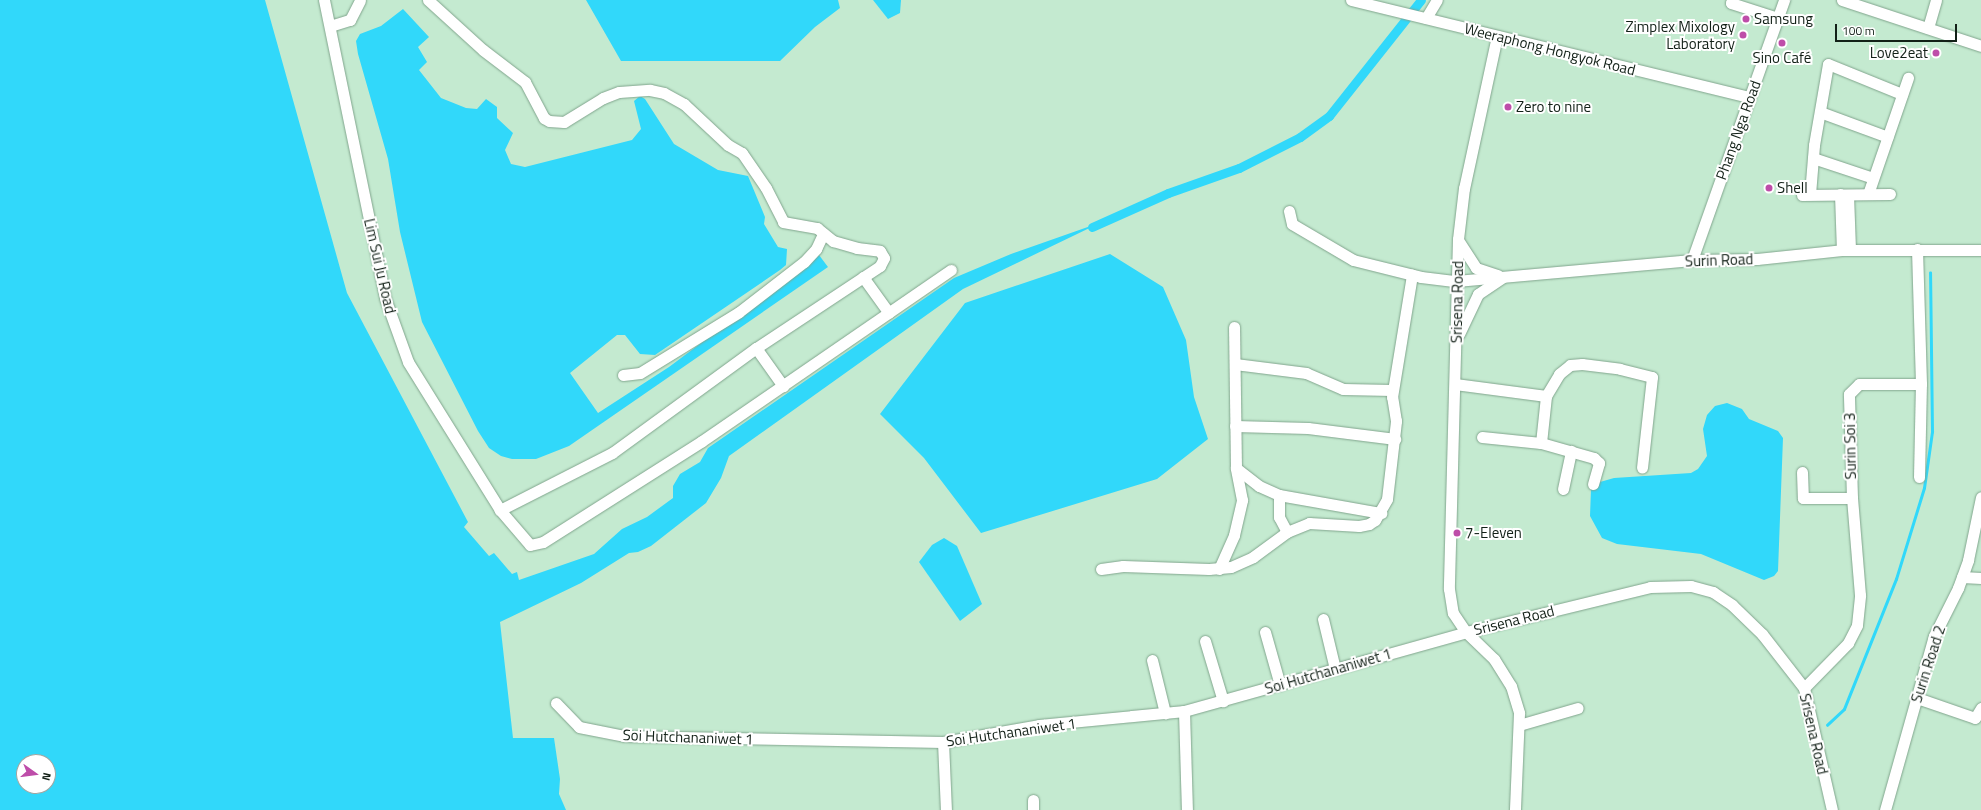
<!DOCTYPE html>
<html>
<head>
<meta charset="utf-8">
<style>
  body { margin:0 }
  #map { position:relative; width:1981px; height:810px; overflow:hidden; background:#c4ead0; font-family:"Titillium Web",sans-serif }
  div>[style] { position:absolute }
  .water>* { inset:0; background:#31d8fa }
  .stream>* { height:2.5px; margin:-1.25px; padding:0 1.25px; transform-origin:1.25px; border-radius:1.25px; background:#31d8fa }
  .canal>* { height:9px; margin:-4.5px; padding:0 4.5px; transform-origin:4.5px; border-radius:4.5px; background:#31d8fa }
  .roads { filter:drop-shadow(0 0 1px #81a58d) drop-shadow(0 0 1px #81a58d) }
  .minor>* { height:11px; margin:-5.5px; padding:0 5.5px; transform-origin:5.5px; border-radius:5.5px; background:#fff }
  .dots>* { width:11px; height:11px; translate:-50% -50%; box-sizing:border-box; border:2px solid #fff; border-radius:50% }
  span { translate:-50% -50%; white-space:nowrap; text-align:center; line-height:1.15; -webkit-text-stroke:4px #fff; paint-order:stroke }
  .poi-label { font-size:15px; color:#122017 }
  .left { translate:0 -50%; text-align:left }
  .right { translate:-100% -50%; text-align:right }
  .street-label { font-size:15px; color:#122017 }
  .north { position:absolute; left:16px; top:754px; width:40px; height:40px; box-sizing:border-box; background:#fff; border:1px solid #a0a6a2; border-radius:50%; rotate:104deg; font-size:11px; font-weight:700; line-height:16px; text-align:center; color:#122017 }
  .north::after { content:''; display:block; margin:auto; width:14px; height:18px; background:#be4da9; clip-path:polygon(50% 0,100% 100%,50% 72%,0 100%) }
  .scale { position:absolute; left:1835px; top:24px; width:122px; height:18px; box-sizing:border-box; border:2px solid #122017; border-top:0; padding-left:5px; font-size:12px; line-height:14px; white-space:nowrap; color:#122017; -webkit-text-stroke:3px #fff; paint-order:stroke }
</style>
</head>
<body>
<div id="map">
  <div class="water">
    <i style="clip-path:polygon(evenodd,0 0,265px 0,347px 293px,468px 522px,464px 527px,489px 556px,494px 553px,512px 574px,517px 572px,519px 580px,594px 554px,622px 529px,647px 517px,673px 498px,673px 486px,680px 474px,700px 462px,708px 448px,954px 278px,1011px 254px,1102px 222px,963px 289px,729px 456px,721px 478px,706px 503px,651px 546px,638px 552px,629px 553px,581px 583px,500px 622px,513px 738px,554px 738px,560px 779px,559px 794px,566px 810px,0 810px,0 0,24px 762px,48px 762px,48px 786px,24px 786px,24px 762px)"></i>
    <i style="clip-path:polygon(586px 0,838px 0,840px 8px,815px 27px,780px 61px,621px 61px)"></i>
    <i style="clip-path:polygon(873px 0,901px 0,900px 13px,888px 19px)"></i>
    <i style="clip-path:polygon(403px 9px,429px 37px,418px 47px,427px 62px,419px 70px,441px 98px,466px 108px,477px 109px,486px 99px,497px 107px,497px 118px,513px 133px,505px 150px,511px 164px,525px 167px,632px 140px,641px 129px,634px 101px,640px 96px,645px 99px,674px 144px,718px 170px,748px 176px,765px 217px,764px 224px,778px 247px,787px 249px,786px 265px,780px 270px,655px 355px,640px 354px,625px 335px,617px 335px,570px 373px,598px 413px,669px 367px,819px 255px,828px 267px,569px 446px,536px 459px,512px 459px,501px 456px,489px 448px,478px 431px,422px 322px,400px 232px,388px 159px,358px 54px,356px 41px,360px 34px,381px 26px)"></i>
    <i style="clip-path:polygon(1110px 254px,1163px 287px,1186px 340px,1194px 397px,1208px 439px,1157px 479px,981px 533px,924px 458px,880px 414px,965px 303px)"></i>
    <i style="clip-path:polygon(1727px 403px,1742px 409px,1749px 419px,1778px 431px,1783px 438px,1778px 571px,1774px 576px,1764px 580px,1701px 554px,1617px 544px,1602px 538px,1590px 516px,1591px 489px,1600px 482px,1614px 478px,1691px 473px,1698px 469px,1707px 456px,1703px 429px,1707px 415px,1715px 406px)"></i>
    <i style="clip-path:polygon(944px 538px,957px 546px,982px 604px,960px 621px,919px 562px,932px 545px)"></i>
  </div>
  <div class="stream">
    <i style="left:1827px;top:725px;width:23px;rotate:-43deg"></i>
    <i style="left:1844px;top:709px;width:140px;rotate:-68.2deg"></i>
    <i style="left:1896px;top:579px;width:95px;rotate:-72.9deg"></i>
    <i style="left:1924px;top:488px;width:57px;rotate:-81.9deg"></i>
    <i style="left:1932px;top:432px;width:159px;rotate:-90.7deg"></i>
  </div>
  <div class="canal">
    <i style="left:1092px;top:227px;width:83px;rotate:-24.1deg"></i>
    <i style="left:1168px;top:193px;width:75px;rotate:-19.4deg"></i>
    <i style="left:1239px;top:168px;width:68px;rotate:-26.9deg"></i>
    <i style="left:1300px;top:137px;width:36px;rotate:-36deg"></i>
    <i style="left:1329px;top:116px;width:148px;rotate:-51.6deg"></i>
  </div>
  <div class="roads">
    <div class="minor">
      <i style="left:324px;top:0;width:304px;rotate:78.4deg"></i>
      <i style="left:385px;top:298px;width:68px;rotate:70.2deg"></i>
      <i style="left:408px;top:362px;width:174px;rotate:58.1deg"></i>
      <i style="left:500px;top:510px;width:46px;rotate:49.4deg"></i>
      <i style="left:530px;top:545px;width:13px;rotate:-13deg"></i>
      <i style="left:543px;top:542px;width:188px;rotate:-32.4deg"></i>
      <i style="left:702px;top:441px;width:302px;rotate:-34.5deg"></i>
      <i style="left:428px;top:0;width:74px;rotate:42.3deg"></i>
      <i style="left:483px;top:50px;width:53px;rotate:37.3deg"></i>
      <i style="left:525px;top:82px;width:41px;rotate:62.2deg"></i>
      <i style="left:544px;top:118px;width:6px;rotate:31deg"></i>
      <i style="left:549px;top:121px;width:15px;rotate:4deg"></i>
      <i style="left:564px;top:122px;width:46px;rotate:-31.6deg"></i>
      <i style="left:603px;top:98px;width:17px;rotate:-21deg"></i>
      <i style="left:619px;top:92px;width:31px;rotate:-4deg"></i>
      <i style="left:650px;top:90px;width:14px;rotate:12deg"></i>
      <i style="left:664px;top:93px;width:23px;rotate:29deg"></i>
      <i style="left:684px;top:104px;width:60px;rotate:43deg"></i>
      <i style="left:728px;top:145px;width:16px;rotate:30deg"></i>
      <i style="left:742px;top:153px;width:42px;rotate:55.6deg"></i>
      <i style="left:766px;top:188px;width:38px;rotate:63deg"></i>
      <i style="left:783px;top:222px;width:35px;rotate:10deg"></i>
      <i style="left:817px;top:228px;width:21px;rotate:39deg"></i>
      <i style="left:833px;top:241px;width:25px;rotate:16deg"></i>
      <i style="left:857px;top:248px;width:23px;rotate:7deg"></i>
      <i style="left:880px;top:251px;width:8px;rotate:60deg"></i>
      <i style="left:884px;top:258px;width:9px;rotate:117deg"></i>
      <i style="left:880px;top:266px;width:149px;rotate:146.5deg"></i>
      <i style="left:756px;top:348px;width:178px;rotate:143.9deg"></i>
      <i style="left:612px;top:453px;width:126px;rotate:153deg"></i>
      <i style="left:1351px;top:0;width:410px;rotate:13.7deg"></i>
      <i style="left:1732px;top:0;width:3px;rotate:108deg"></i>
      <i style="left:1731px;top:3px;width:49px;rotate:17.7deg"></i>
      <i style="left:1842px;top:0;width:146px;rotate:18.3deg"></i>
      <i style="left:1426px;top:18px;width:21px;rotate:-59deg"></i>
      <i style="left:330px;top:26px;width:21px;rotate:-17deg"></i>
      <i style="left:350px;top:20px;width:22px;rotate:-63deg"></i>
      <i style="left:1928px;top:28px;width:29px;rotate:-74deg"></i>
      <i style="left:1497px;top:36px;width:156px;rotate:102.2deg"></i>
      <i style="left:1464px;top:188px;width:51px;rotate:96.7deg"></i>
      <i style="left:1458px;top:239px;width:350px;rotate:91.5deg"></i>
      <i style="left:1449px;top:589px;width:24px;rotate:81deg"></i>
      <i style="left:1453px;top:613px;width:23px;rotate:56deg"></i>
      <i style="left:1466px;top:632px;width:39px;rotate:44deg"></i>
      <i style="left:1494px;top:659px;width:32px;rotate:58deg"></i>
      <i style="left:1511px;top:686px;width:28px;rotate:73deg"></i>
      <i style="left:1519px;top:713px;width:97px;rotate:92.4deg"></i>
      <i style="left:1820px;top:112px;width:72px;rotate:20.2deg"></i>
      <i style="left:1813px;top:158px;width:63px;rotate:18.4deg"></i>
      <i style="left:1810px;top:194px;width:49px;rotate:-85.3deg"></i>
      <i style="left:1814px;top:145px;width:82px;rotate:-80.2deg"></i>
      <i style="left:1828px;top:64px;width:80px;rotate:22.1deg"></i>
      <i style="left:1840px;top:194px;width:56px;rotate:88deg"></i>
      <i style="left:1868px;top:194px;width:123px;rotate:-71deg"></i>
      <i style="left:1802px;top:195px;width:88px;rotate:-0.7deg"></i>
      <i style="left:1848px;top:195px;width:55px;rotate:87.9deg"></i>
      <i style="left:1289px;top:211px;width:13px;rotate:77deg"></i>
      <i style="left:1292px;top:224px;width:71px;rotate:30.5deg"></i>
      <i style="left:1353px;top:260px;width:70px;rotate:14deg"></i>
      <i style="left:1421px;top:277px;width:35px;rotate:7deg"></i>
      <i style="left:1456px;top:281px;width:237px;rotate:-5.1deg"></i>
      <i style="left:1692px;top:260px;width:65px;rotate:-0.9deg"></i>
      <i style="left:1757px;top:259px;width:85px;rotate:-6deg"></i>
      <i style="left:1842px;top:250px;width:139px"></i>
      <i style="left:1458px;top:240px;width:33px;rotate:57deg"></i>
      <i style="left:1476px;top:268px;width:23px;rotate:18deg"></i>
      <i style="left:1692px;top:260px;width:276px;rotate:-70.5deg"></i>
      <i style="left:863px;top:277px;width:44px;rotate:54.2deg"></i>
      <i style="left:1459px;top:334px;width:44px;rotate:-64.6deg"></i>
      <i style="left:1478px;top:294px;width:30px;rotate:-34deg"></i>
      <i style="left:756px;top:348px;width:47px;rotate:54.6deg"></i>
      <i style="left:1235px;top:364px;width:72px;rotate:7.2deg"></i>
      <i style="left:1306px;top:373px;width:40px;rotate:23.4deg"></i>
      <i style="left:1343px;top:389px;width:49px;rotate:1.2deg"></i>
      <i style="left:623px;top:375px;width:17px;rotate:-7deg"></i>
      <i style="left:640px;top:373px;width:116px;rotate:-31.6deg"></i>
      <i style="left:739px;top:312px;width:82px;rotate:-37.6deg"></i>
      <i style="left:804px;top:262px;width:18px;rotate:-47deg"></i>
      <i style="left:816px;top:249px;width:17px;rotate:-65deg"></i>
      <i style="left:1455px;top:384px;width:92px;rotate:7.5deg"></i>
      <i style="left:1235px;top:426px;width:73px;rotate:1.6deg"></i>
      <i style="left:1308px;top:428px;width:88px;rotate:7.2deg"></i>
      <i style="left:1482px;top:437px;width:59px;rotate:5.8deg"></i>
      <i style="left:1236px;top:468px;width:29px;rotate:38deg"></i>
      <i style="left:1259px;top:486px;width:22px;rotate:24deg"></i>
      <i style="left:1279px;top:495px;width:104px;rotate:10deg"></i>
      <i style="left:1802px;top:472px;width:26px;rotate:88deg"></i>
      <i style="left:1803px;top:498px;width:49px"></i>
      <i style="left:1919px;top:477px;width:93px;rotate:-88.8deg"></i>
      <i style="left:1593px;top:484px;width:22px;rotate:-74deg"></i>
      <i style="left:1599px;top:463px;width:7px;rotate:-135deg"></i>
      <i style="left:1594px;top:458px;width:55px;rotate:-164.2deg"></i>
      <i style="left:1541px;top:443px;width:47px;rotate:-83.9deg"></i>
      <i style="left:1546px;top:396px;width:26px;rotate:-59deg"></i>
      <i style="left:1559px;top:374px;width:14px;rotate:-39deg"></i>
      <i style="left:1570px;top:365px;width:12px;rotate:-5deg"></i>
      <i style="left:1582px;top:364px;width:38px;rotate:7deg"></i>
      <i style="left:1620px;top:369px;width:33px;rotate:14deg"></i>
      <i style="left:1652px;top:377px;width:91px;rotate:96.3deg"></i>
      <i style="left:1563px;top:489px;width:39px;rotate:-78deg"></i>
      <i style="left:1279px;top:495px;width:22px;rotate:90deg"></i>
      <i style="left:1279px;top:517px;width:17px;rotate:62deg"></i>
      <i style="left:1101px;top:569px;width:22px;rotate:-8deg"></i>
      <i style="left:1123px;top:566px;width:86px;rotate:2deg"></i>
      <i style="left:1209px;top:569px;width:22px;rotate:-5deg"></i>
      <i style="left:1231px;top:567px;width:24px;rotate:-24deg"></i>
      <i style="left:1253px;top:557px;width:42px;rotate:-36.3deg"></i>
      <i style="left:1287px;top:532px;width:24px;rotate:-22deg"></i>
      <i style="left:1309px;top:523px;width:50px;rotate:3.4deg"></i>
      <i style="left:1359px;top:526px;width:10px;rotate:-11deg"></i>
      <i style="left:1369px;top:524px;width:7px;rotate:-34deg"></i>
      <i style="left:1375px;top:520px;width:24px;rotate:-60deg"></i>
      <i style="left:1387px;top:499px;width:79px;rotate:-83.4deg"></i>
      <i style="left:1396px;top:421px;width:24px;rotate:-99deg"></i>
      <i style="left:1392px;top:397px;width:124px;rotate:-80.7deg"></i>
      <i style="left:1219px;top:569px;width:37px;rotate:-66deg"></i>
      <i style="left:1234px;top:535px;width:36px;rotate:-77deg"></i>
      <i style="left:1242px;top:500px;width:33px;rotate:-101deg"></i>
      <i style="left:1236px;top:468px;width:141px;rotate:-90.8deg"></i>
      <i style="left:1962px;top:577px;width:19px;rotate:3deg"></i>
      <i style="left:1323px;top:619px;width:51px;rotate:76.5deg"></i>
      <i style="left:1265px;top:632px;width:55px;rotate:74.2deg"></i>
      <i style="left:1205px;top:641px;width:63px;rotate:73.3deg"></i>
      <i style="left:1152px;top:660px;width:55px;rotate:76.2deg"></i>
      <i style="left:1804px;top:688px;width:63px;rotate:-45.6deg"></i>
      <i style="left:1848px;top:643px;width:20px;rotate:-63deg"></i>
      <i style="left:1857px;top:625px;width:30px;rotate:-84deg"></i>
      <i style="left:1860px;top:595px;width:97px;rotate:-94.7deg"></i>
      <i style="left:1852px;top:498px;width:104px;rotate:-91.7deg"></i>
      <i style="left:1849px;top:394px;width:14px;rotate:-45deg"></i>
      <i style="left:1859px;top:384px;width:62px"></i>
      <i style="left:1921px;top:384px;width:135px;rotate:-91.7deg"></i>
      <i style="left:1917px;top:698px;width:61px;rotate:19deg"></i>
      <i style="left:1975px;top:718px;width:12px;rotate:-59deg"></i>
      <i style="left:556px;top:703px;width:33px;rotate:46deg"></i>
      <i style="left:579px;top:727px;width:47px;rotate:11.1deg"></i>
      <i style="left:625px;top:736px;width:318px;rotate:1.1deg"></i>
      <i style="left:943px;top:742px;width:97px;rotate:-10deg"></i>
      <i style="left:1039px;top:725px;width:146px;rotate:-5.5deg"></i>
      <i style="left:1184px;top:711px;width:293px;rotate:-15.6deg"></i>
      <i style="left:1466px;top:632px;width:189px;rotate:-13.7deg"></i>
      <i style="left:1650px;top:587px;width:41px;rotate:-1.4deg"></i>
      <i style="left:1691px;top:586px;width:23px;rotate:15deg"></i>
      <i style="left:1713px;top:592px;width:23px;rotate:34deg"></i>
      <i style="left:1732px;top:605px;width:42px;rotate:44deg"></i>
      <i style="left:1762px;top:634px;width:68px;rotate:52.1deg"></i>
      <i style="left:1804px;top:688px;width:125px;rotate:77.1deg"></i>
      <i style="left:1184px;top:711px;width:99px;rotate:88.3deg"></i>
      <i style="left:1519px;top:725px;width:61px;rotate:-16.1deg"></i>
      <i style="left:943px;top:742px;width:68px;rotate:87.5deg"></i>
      <i style="left:1033px;top:800px;width:10px;rotate:90deg"></i>
      <i style="left:1885px;top:810px;width:181px;rotate:-74.3deg"></i>
      <i style="left:1934px;top:636px;width:54px;rotate:-63.4deg"></i>
      <i style="left:1958px;top:588px;width:30px;rotate:-70deg"></i>
      <i style="left:1968px;top:560px;width:64px;rotate:-78.3deg"></i>
    </div>
  </div>
  <div class="dots">
    <i style="left:1746px;top:19px;background:#be4da9"></i>
    <i style="left:1743px;top:35px;background:#be4da9"></i>
    <i style="left:1782px;top:43px;background:#be4da9"></i>
    <i style="left:1936px;top:53px;background:#be4da9"></i>
    <i style="left:1508px;top:107px;background:#be4da9"></i>
    <i style="left:1769px;top:188px;background:#be4da9"></i>
    <i style="left:1457px;top:533px;background:#be4da9"></i>
  </div>
  <div class="poi-label">
    <span class="left" style="left:1754px;top:19px">Samsung</span>
    <span class="right" style="left:1735px;top:35px">Zimplex Mixology<br>Laboratory</span>
    <span class="right" style="left:1928px;top:53px">Love2eat</span>
    <span style="left:1782px;top:58px">Sino Café</span>
    <span class="left" style="left:1516px;top:107px">Zero to nine</span>
    <span class="left" style="left:1777px;top:188px">Shell</span>
    <span class="left" style="left:1465px;top:533px">7-Eleven</span>
  </div>
  <div class="street-label">
    <span style="left:1550px;top:49px;rotate:14deg">Weeraphong Hongyok Road</span>
    <span style="left:1738px;top:130px;rotate:-70deg">Phang Nga Road</span>
    <span style="left:1719px;top:260px;rotate:-2deg">Surin Road</span>
    <span style="left:380px;top:266px;rotate:77deg">Lim Sui Ju Road</span>
    <span style="left:1457px;top:302px;rotate:-89deg">Srisena Road</span>
    <span style="left:1850px;top:446px;rotate:-91deg">Surin Soi 3</span>
    <span style="left:1514px;top:620px;rotate:-14deg">Srisena Road</span>
    <span style="left:1928px;top:664px;rotate:-72deg">Surin Road 2</span>
    <span style="left:1328px;top:671px;rotate:-16deg">Soi Hutchananiwet 1</span>
    <span style="left:1011px;top:732px;rotate:-8deg">Soi Hutchananiwet 1</span>
    <span style="left:1814px;top:734px;rotate:77deg">Srisena Road</span>
    <span style="left:688px;top:737px;rotate:2deg">Soi Hutchananiwet 1</span>
  </div>
  <div class="north">N</div>
  <div class="scale">100 m</div>
</div>
</body>
</html>
